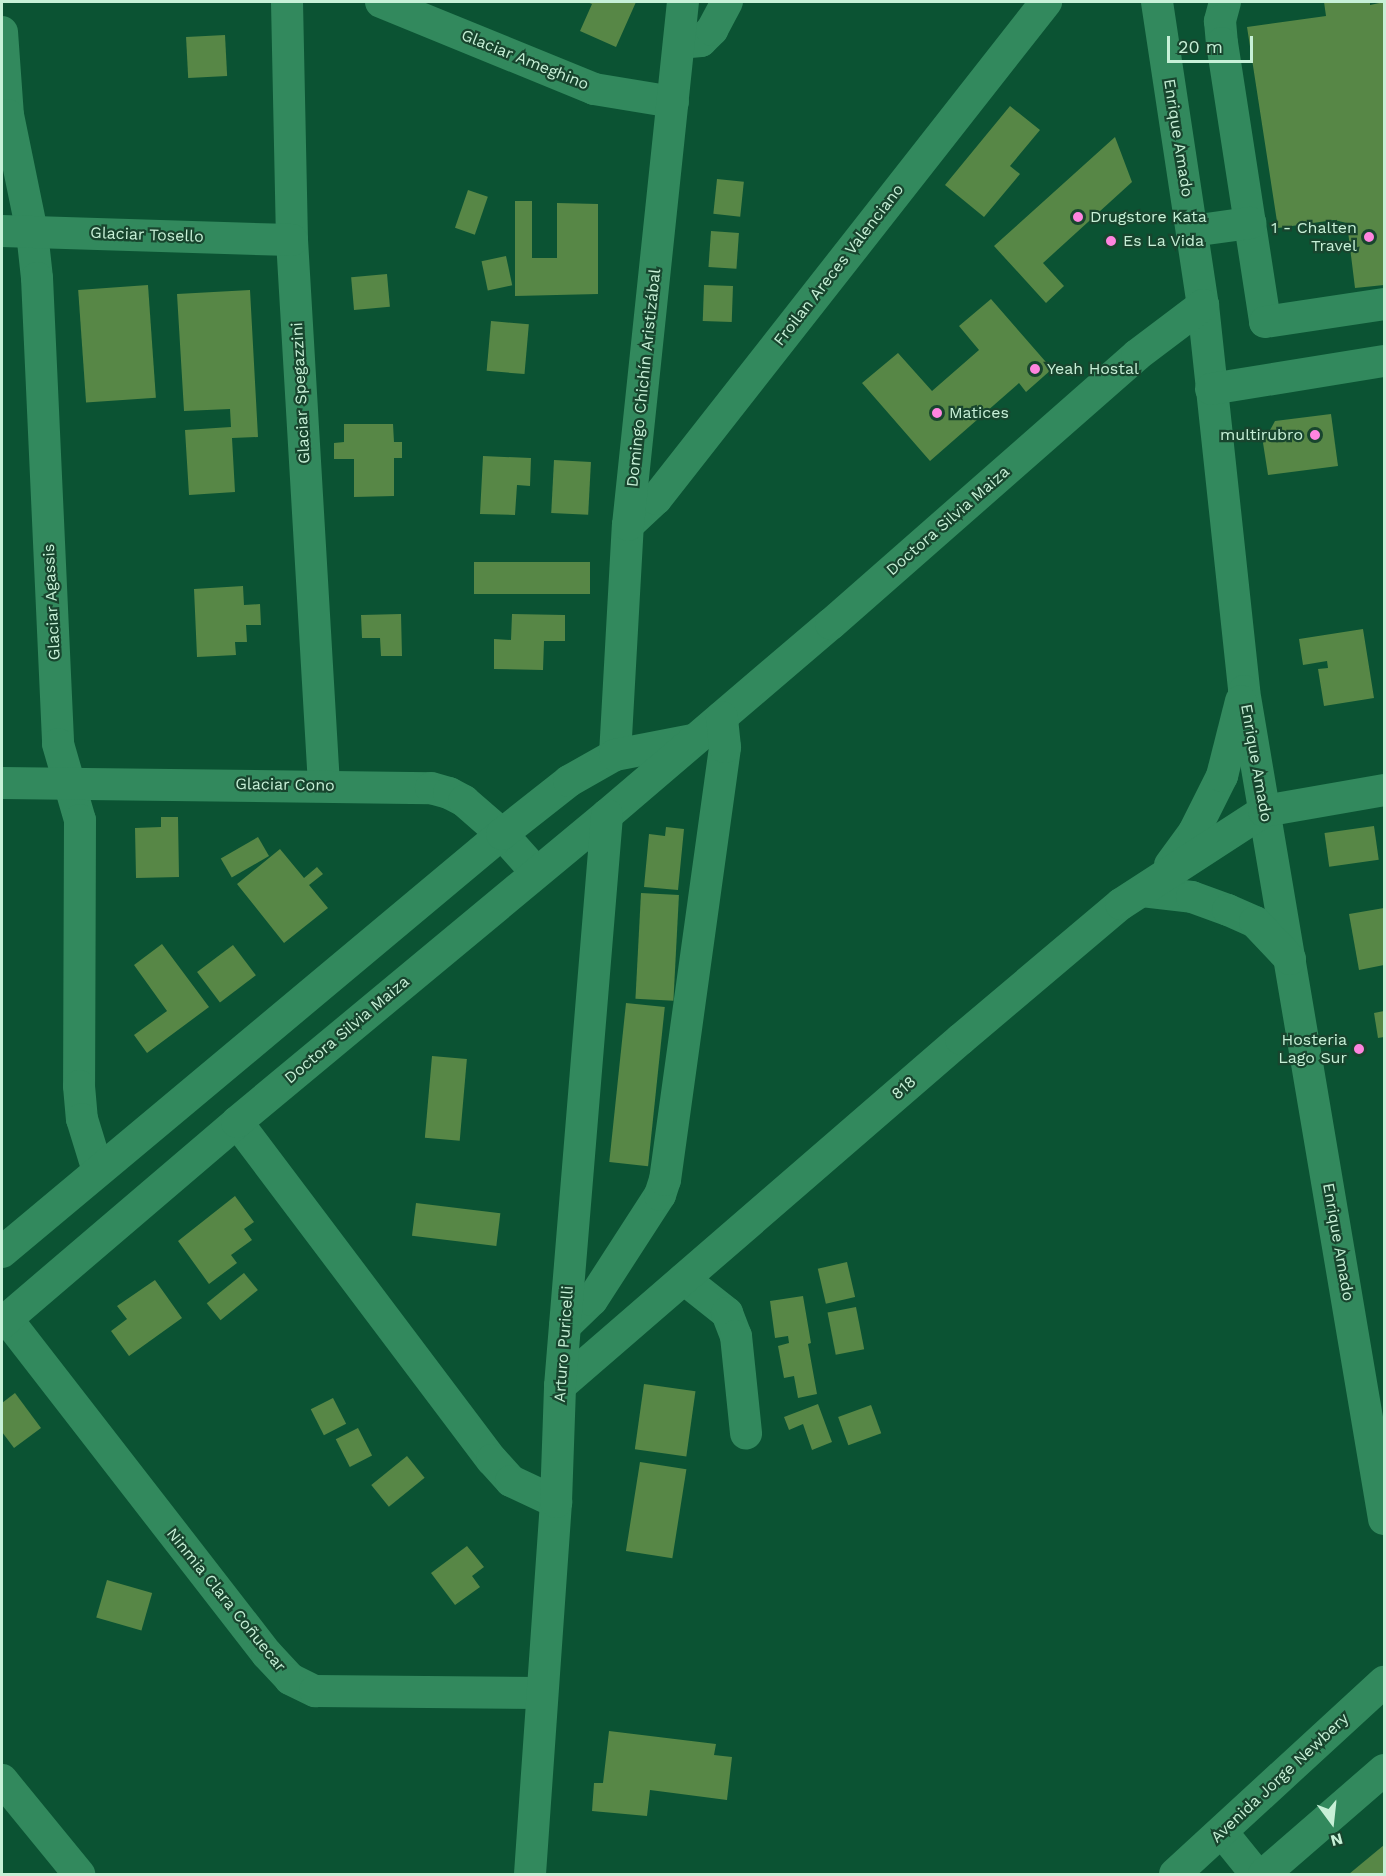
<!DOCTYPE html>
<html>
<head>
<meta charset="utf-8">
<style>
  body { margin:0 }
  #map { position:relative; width:1386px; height:1876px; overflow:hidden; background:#0b5333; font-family:"Work Sans",sans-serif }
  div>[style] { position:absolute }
  .building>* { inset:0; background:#578746; transform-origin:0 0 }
  .minor>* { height:32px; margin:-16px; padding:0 16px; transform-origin:16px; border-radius:16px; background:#32895d }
  .dots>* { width:16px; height:16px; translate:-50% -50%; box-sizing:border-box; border:3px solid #18452e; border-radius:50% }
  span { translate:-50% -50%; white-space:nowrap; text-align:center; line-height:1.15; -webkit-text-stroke:4.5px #18452e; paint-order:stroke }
  .street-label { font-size:16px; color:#c7f0d7 }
  .poi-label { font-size:16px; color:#c7f0d7 }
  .left { translate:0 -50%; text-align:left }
  .right { translate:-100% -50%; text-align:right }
  .frame { position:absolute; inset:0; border:3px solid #c7f0d7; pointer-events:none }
  .north { position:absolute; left:1302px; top:1792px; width:60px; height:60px; -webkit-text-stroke:4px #18452e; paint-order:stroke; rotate:165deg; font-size:16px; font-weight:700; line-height:24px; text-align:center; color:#c7f0d7 }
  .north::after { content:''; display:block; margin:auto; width:21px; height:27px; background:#c7f0d7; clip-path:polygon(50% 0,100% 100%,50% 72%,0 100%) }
  .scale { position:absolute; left:1167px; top:36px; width:86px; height:27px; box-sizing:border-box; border:3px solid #c7f0d7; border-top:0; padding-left:8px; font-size:18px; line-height:21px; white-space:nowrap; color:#c7f0d7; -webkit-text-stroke:4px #18452e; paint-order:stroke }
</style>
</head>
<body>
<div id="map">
  <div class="building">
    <i style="clip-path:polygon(587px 2px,636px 2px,616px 47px,580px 31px,592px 4px)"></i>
    <i style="clip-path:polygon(1324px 2px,1370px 2px,1370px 5px,1384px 2px,1384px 285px,1355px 288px,1347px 223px,1334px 220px,1278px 228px,1247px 27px,1326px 16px)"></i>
    <i style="left:225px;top:35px;width:41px;height:39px;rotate:87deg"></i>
    <i style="clip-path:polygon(1010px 106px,1040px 130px,1010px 166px,1020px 174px,984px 217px,945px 185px)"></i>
    <i style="clip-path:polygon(1115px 137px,1132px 182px,1043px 263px,1064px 286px,1046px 303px,994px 246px)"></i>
    <i style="left:717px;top:179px;width:27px;height:35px;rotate:6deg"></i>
    <i style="left:468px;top:190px;width:21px;height:40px;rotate:19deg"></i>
    <i style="clip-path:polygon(515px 201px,532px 201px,532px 258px,557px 258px,557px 203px,598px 204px,598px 294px,515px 296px)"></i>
    <i style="left:711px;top:231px;width:28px;height:36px;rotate:4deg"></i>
    <i style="left:506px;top:256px;width:30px;height:25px;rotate:78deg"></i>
    <i style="left:387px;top:274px;width:33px;height:36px;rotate:85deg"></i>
    <i style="left:148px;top:285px;width:113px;height:70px;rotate:86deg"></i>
    <i style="left:704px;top:285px;width:29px;height:36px;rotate:2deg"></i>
    <i style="clip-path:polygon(250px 290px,258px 437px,232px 438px,235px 492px,189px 495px,185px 430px,231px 427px,230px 409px,184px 411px,177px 294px)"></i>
    <i style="clip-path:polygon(991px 299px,1052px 369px,1026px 392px,1019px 383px,930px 461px,862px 383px,898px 353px,932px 391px,979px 350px,959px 326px)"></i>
    <i style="left:491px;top:321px;width:38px;height:50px;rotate:5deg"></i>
    <i style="clip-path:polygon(1331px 414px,1338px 466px,1268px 475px,1263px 443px,1275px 421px)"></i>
    <i style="clip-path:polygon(344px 424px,393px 424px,394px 442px,402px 442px,402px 458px,394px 458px,394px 496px,354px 497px,354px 459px,334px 459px,334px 443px,344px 442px)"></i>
    <i style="clip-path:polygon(483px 456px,531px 458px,530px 486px,517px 485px,515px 515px,480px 514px)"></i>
    <i style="left:554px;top:460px;width:37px;height:53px;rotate:3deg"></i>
    <i style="left:474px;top:562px;width:116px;height:32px"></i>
    <i style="clip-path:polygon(243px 586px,244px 605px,260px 604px,261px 625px,246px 625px,247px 642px,235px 642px,236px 655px,197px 657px,194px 589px)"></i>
    <i style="clip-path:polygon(401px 614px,402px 656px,381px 656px,380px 638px,362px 638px,361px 615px)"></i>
    <i style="clip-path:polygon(512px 614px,565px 615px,565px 641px,544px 641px,543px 670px,494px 669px,494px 639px,511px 640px)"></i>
    <i style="clip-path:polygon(1363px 629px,1374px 698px,1324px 706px,1318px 669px,1328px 668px,1327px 661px,1303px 665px,1299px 639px)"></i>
    <i style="clip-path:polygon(161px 817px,178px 817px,179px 877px,136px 878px,135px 828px,161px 827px)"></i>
    <i style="left:1374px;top:826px;width:34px;height:50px;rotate:82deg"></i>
    <i style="clip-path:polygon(666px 827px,684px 829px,678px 890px,644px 887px,649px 834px,665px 836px)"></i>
    <i style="left:258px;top:837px;width:22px;height:43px;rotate:60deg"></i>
    <i style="clip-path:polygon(280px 849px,304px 878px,317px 867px,323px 874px,309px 885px,328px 908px,284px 943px,237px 884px)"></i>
    <i style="left:641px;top:893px;width:38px;height:106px;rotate:3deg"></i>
    <i style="clip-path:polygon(1384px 908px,1384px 965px,1359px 970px,1349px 914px)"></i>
    <i style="clip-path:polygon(162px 944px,209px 1007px,147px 1053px,134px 1035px,167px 1011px,134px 965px)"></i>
    <i style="left:233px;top:945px;width:38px;height:45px;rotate:53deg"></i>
    <i style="left:626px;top:1003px;width:39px;height:160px;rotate:6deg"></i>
    <i style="clip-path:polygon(1384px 1011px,1384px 1037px,1378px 1038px,1374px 1013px)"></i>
    <i style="left:432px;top:1056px;width:35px;height:82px;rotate:5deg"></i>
    <i style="clip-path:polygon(235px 1196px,254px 1222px,244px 1229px,252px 1240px,231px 1255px,237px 1263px,209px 1284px,178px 1241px)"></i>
    <i style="left:416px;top:1203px;width:85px;height:33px;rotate:7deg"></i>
    <i style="left:847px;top:1262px;width:36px;height:30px;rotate:77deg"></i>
    <i style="left:244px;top:1273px;width:22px;height:48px;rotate:51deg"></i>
    <i style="clip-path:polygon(155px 1280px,182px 1318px,129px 1356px,111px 1331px,127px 1319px,117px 1306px)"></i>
    <i style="clip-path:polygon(803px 1296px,811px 1343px,808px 1344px,817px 1394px,798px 1398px,794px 1376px,784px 1378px,778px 1346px,789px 1343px,788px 1336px,775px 1338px,770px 1301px)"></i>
    <i style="left:856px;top:1307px;width:43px;height:29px;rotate:79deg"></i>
    <i style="left:644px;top:1384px;width:52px;height:66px;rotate:8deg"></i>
    <i style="clip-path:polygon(15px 1393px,41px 1428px,14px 1448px,2px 1432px,2px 1403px)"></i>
    <i style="left:333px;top:1398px;width:29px;height:25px;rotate:63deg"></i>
    <i style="clip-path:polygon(818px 1404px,832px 1442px,812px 1450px,803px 1424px,789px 1430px,784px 1417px)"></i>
    <i style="left:871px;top:1405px;width:30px;height:35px;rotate:70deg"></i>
    <i style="left:358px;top:1428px;width:31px;height:25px;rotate:63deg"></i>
    <i style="left:407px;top:1456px;width:28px;height:46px;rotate:51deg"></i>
    <i style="left:640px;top:1462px;width:47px;height:90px;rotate:9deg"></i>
    <i style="clip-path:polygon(467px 1546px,484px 1567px,472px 1576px,480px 1587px,455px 1605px,431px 1573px)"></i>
    <i style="left:107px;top:1580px;width:47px;height:39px;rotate:16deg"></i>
    <i style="clip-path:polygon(609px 1731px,716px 1744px,714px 1755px,732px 1757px,727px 1800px,650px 1790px,647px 1816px,592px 1811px,594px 1783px,603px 1783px)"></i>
    <i style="clip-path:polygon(1384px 1845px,1384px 1874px,1349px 1874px)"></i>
  </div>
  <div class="minor">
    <i style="left:287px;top:2px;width:238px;rotate:88.8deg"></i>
    <i style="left:292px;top:240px;width:546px;rotate:86.64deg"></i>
    <i style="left:381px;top:2px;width:230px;rotate:22.2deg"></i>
    <i style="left:594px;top:89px;width:80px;rotate:9.3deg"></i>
    <i style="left:1157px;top:2px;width:306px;rotate:81.4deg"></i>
    <i style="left:1203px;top:305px;width:388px;rotate:83.9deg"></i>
    <i style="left:1244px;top:691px;width:840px;rotate:80.4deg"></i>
    <i style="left:1225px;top:2px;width:20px;rotate:105deg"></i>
    <i style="left:1220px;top:21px;width:22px;rotate:85deg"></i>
    <i style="left:1222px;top:43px;width:282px;rotate:81.2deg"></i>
    <i style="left:1265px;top:322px;width:120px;rotate:-8.6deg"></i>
    <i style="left:2px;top:32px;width:83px;rotate:85.9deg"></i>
    <i style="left:8px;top:115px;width:119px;rotate:78.4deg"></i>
    <i style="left:32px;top:232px;width:46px;rotate:83.8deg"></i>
    <i style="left:37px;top:278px;width:466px;rotate:87.4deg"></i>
    <i style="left:58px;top:744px;width:79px;rotate:73.9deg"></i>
    <i style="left:80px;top:820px;width:266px;rotate:90.2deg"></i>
    <i style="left:79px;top:1086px;width:33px;rotate:85deg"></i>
    <i style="left:82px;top:1119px;width:54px;rotate:72.9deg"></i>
    <i style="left:679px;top:43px;width:22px;rotate:-5deg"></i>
    <i style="left:701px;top:41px;width:16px;rotate:-45deg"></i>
    <i style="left:712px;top:30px;width:32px;rotate:-62deg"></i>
    <i style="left:2px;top:231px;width:290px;rotate:1.8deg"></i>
    <i style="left:1192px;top:231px;width:59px;rotate:-7.9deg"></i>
    <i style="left:1211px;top:389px;width:175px;rotate:-9.2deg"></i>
    <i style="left:628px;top:525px;width:38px;rotate:-43deg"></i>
    <i style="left:656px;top:499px;width:632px;rotate:-51.88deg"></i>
    <i style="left:615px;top:755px;width:230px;rotate:-86.8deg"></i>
    <i style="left:628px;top:525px;width:526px;rotate:-84deg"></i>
    <i style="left:2px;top:783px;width:429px;rotate:0.7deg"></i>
    <i style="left:431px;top:788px;width:19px;rotate:16deg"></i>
    <i style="left:449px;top:793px;width:17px;rotate:28deg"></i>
    <i style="left:464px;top:801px;width:50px;rotate:41deg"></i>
    <i style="left:502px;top:834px;width:51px;rotate:48.2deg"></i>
    <i style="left:1170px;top:865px;width:41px;rotate:-54deg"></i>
    <i style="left:1194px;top:832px;width:63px;rotate:-63.4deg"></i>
    <i style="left:1222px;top:776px;width:77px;rotate:-75.8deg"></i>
    <i style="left:1142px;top:891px;width:50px;rotate:6.8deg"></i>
    <i style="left:1192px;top:897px;width:38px;rotate:20deg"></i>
    <i style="left:1228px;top:910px;width:30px;rotate:24deg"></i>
    <i style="left:1255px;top:922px;width:51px;rotate:46.6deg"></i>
    <i style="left:237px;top:1122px;width:423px;rotate:53deg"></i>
    <i style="left:492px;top:1460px;width:28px;rotate:48deg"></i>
    <i style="left:511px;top:1481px;width:50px;rotate:25deg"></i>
    <i style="left:2px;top:1252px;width:652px;rotate:-39.9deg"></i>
    <i style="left:502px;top:834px;width:85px;rotate:-38.3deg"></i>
    <i style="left:569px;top:781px;width:53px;rotate:-29.5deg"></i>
    <i style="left:615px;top:755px;width:79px;rotate:-10.9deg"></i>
    <i style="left:684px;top:1279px;width:55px;rotate:38.3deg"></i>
    <i style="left:727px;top:1313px;width:25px;rotate:69deg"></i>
    <i style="left:736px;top:1336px;width:98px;rotate:84.1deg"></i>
    <i style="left:7px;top:1319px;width:424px;rotate:52.2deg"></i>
    <i style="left:267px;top:1654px;width:34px;rotate:47deg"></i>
    <i style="left:290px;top:1679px;width:28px;rotate:26deg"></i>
    <i style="left:315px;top:1691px;width:227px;rotate:0.5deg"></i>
    <i style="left:2px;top:1323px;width:309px;rotate:-40.5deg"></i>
    <i style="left:237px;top:1122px;width:481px;rotate:-39.7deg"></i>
    <i style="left:607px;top:815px;width:294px;rotate:-40.5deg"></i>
    <i style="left:831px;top:624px;width:407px;rotate:-41.3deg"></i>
    <i style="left:1137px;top:355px;width:83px;rotate:-37.1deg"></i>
    <i style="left:565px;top:1326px;width:37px;rotate:-44deg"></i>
    <i style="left:592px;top:1300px;width:125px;rotate:-57.1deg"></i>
    <i style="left:660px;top:1195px;width:16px;rotate:-72deg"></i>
    <i style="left:665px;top:1180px;width:437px;rotate:-82.1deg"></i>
    <i style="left:725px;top:747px;width:30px;rotate:-96deg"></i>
    <i style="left:560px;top:1386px;width:530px;rotate:-40.87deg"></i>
    <i style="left:961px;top:1039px;width:209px;rotate:-40.2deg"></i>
    <i style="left:1121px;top:904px;width:171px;rotate:-33deg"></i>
    <i style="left:1264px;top:811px;width:122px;rotate:-9.9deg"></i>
    <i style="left:2px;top:1780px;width:122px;rotate:50.7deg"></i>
    <i style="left:1222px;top:1832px;width:54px;rotate:51deg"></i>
    <i style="left:530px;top:1874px;width:373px;rotate:-86deg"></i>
    <i style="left:556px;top:1502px;width:116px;rotate:-88deg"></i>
    <i style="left:560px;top:1386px;width:573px;rotate:-85.29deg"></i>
    <i style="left:1175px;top:1874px;width:284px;rotate:-42.6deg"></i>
    <i style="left:1264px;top:1874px;width:159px;rotate:-40.9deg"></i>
  </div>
  <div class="dots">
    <i style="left:1078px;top:217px;background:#ff85df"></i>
    <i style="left:1369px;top:237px;background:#ff85df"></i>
    <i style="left:1111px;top:241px;background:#ff85df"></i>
    <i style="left:1035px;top:369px;background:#ff85df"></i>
    <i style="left:937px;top:413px;background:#ff85df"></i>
    <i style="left:1315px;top:435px;background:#ff85df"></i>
    <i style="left:1359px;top:1049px;background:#ff85df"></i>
  </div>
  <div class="street-label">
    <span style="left:525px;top:60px;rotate:22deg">Glaciar Ameghino</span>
    <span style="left:1178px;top:138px;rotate:81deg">Enrique Amado</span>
    <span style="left:147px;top:235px;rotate:2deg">Glaciar Tosello</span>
    <span style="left:839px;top:265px;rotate:-52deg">Froilan Areces Valenciano</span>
    <span style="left:644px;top:378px;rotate:-84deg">Domingo Chichín Aristizábal</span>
    <span style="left:301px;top:393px;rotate:-93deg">Glaciar Spegazzini</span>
    <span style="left:948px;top:521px;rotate:-41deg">Doctora Silvia Maiza</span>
    <span style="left:52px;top:602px;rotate:-93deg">Glaciar Agassis</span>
    <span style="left:1256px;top:763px;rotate:80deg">Enrique Amado</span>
    <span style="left:285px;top:785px;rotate:1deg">Glaciar Cono</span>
    <span style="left:347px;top:1030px;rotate:-40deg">Doctora Silvia Maiza</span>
    <span style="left:904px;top:1088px;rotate:-41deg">818</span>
    <span style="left:1338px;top:1242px;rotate:80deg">Enrique Amado</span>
    <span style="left:564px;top:1344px;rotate:-86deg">Arturo Puricelli</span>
    <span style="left:226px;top:1600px;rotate:51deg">Ninmia Clara Coñuecar</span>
    <span style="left:1280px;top:1778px;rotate:-43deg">Avenida Jorge Newbery</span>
  </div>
  <div class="poi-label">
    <span class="left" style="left:1090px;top:217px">Drugstore Kata</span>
    <span class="right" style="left:1357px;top:237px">1 - Chalten<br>Travel</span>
    <span class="left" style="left:1123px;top:241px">Es La Vida</span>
    <span class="left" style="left:1047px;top:369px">Yeah Hostal</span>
    <span class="left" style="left:949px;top:413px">Matices</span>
    <span class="right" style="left:1303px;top:435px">multirubro</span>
    <span class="right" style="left:1347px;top:1049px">Hosteria<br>Lago Sur</span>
  </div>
  <div class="frame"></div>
  <div class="north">N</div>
  <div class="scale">20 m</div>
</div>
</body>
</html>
